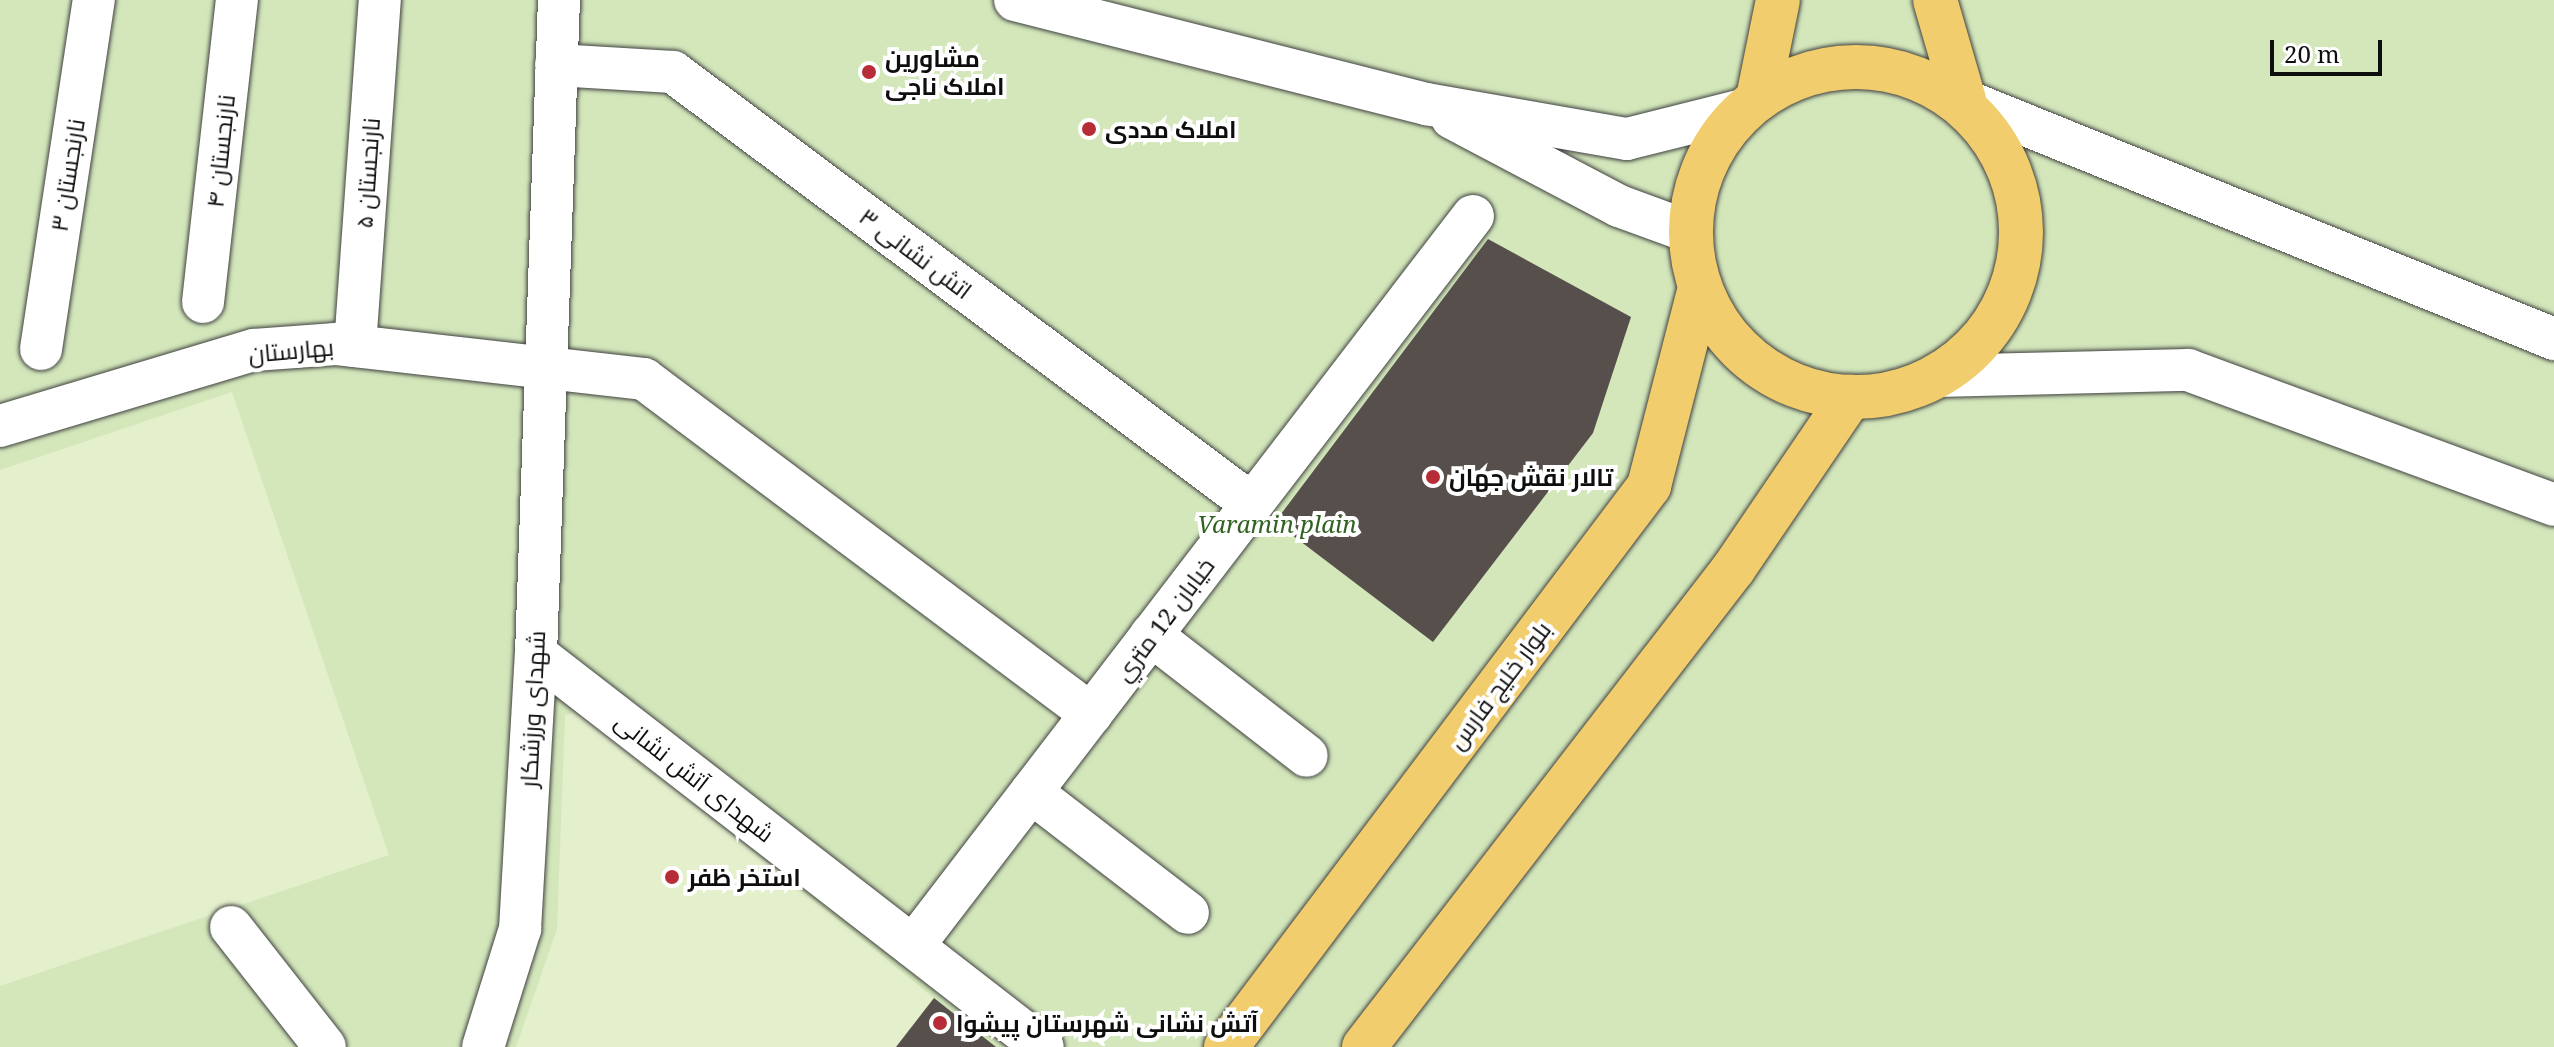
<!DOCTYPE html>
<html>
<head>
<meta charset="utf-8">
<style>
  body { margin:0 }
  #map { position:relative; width:2554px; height:1047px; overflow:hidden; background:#fefbf0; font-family:"Noto Serif",Cairo,serif }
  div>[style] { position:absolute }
  .green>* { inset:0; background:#d3e7bb; transform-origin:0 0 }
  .pitch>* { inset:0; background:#e4efcc }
  .building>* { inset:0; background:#564f4b }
  .roads { filter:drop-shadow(0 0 2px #414141) drop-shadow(0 0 2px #414141) }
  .minor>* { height:42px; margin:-21px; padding:0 21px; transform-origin:21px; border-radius:21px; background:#fff }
  .major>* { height:44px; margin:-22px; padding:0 22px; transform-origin:22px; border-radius:22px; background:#f1cd6d }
  .major>.ring { margin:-22px; padding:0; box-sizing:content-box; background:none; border:44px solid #f1cd6d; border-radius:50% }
  .dots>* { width:22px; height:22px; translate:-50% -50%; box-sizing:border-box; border:4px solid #fff; border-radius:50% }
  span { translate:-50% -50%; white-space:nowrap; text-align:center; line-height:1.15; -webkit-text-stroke:8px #fff; paint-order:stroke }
  .poi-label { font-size:24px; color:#0e0e0e; font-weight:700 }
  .left { translate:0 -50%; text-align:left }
  .street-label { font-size:24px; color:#0e0e0e }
  .park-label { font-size:24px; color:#316222; font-style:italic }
  .scale { position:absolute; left:2270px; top:40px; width:112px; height:36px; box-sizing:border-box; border:4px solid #0e0e0e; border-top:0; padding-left:10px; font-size:24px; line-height:28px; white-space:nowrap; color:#0e0e0e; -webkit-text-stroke:6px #fff; paint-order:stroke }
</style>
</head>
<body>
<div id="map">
  <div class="green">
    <i style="left:0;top:0;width:2554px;height:1047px"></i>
  </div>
  <div class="pitch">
    <i style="clip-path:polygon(232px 392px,389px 855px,0 986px,0 470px)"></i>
    <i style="clip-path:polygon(580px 711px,934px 998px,896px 1047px,516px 1047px,557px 929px,565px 715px)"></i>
  </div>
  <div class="building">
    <i style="clip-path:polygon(1488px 239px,1631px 317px,1593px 433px,1433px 642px,1275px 522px)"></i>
    <i style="clip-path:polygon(934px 998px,996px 1047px,896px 1047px)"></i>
  </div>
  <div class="roads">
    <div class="minor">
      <i style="left:1015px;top:0;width:424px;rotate:14.2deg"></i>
      <i style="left:1426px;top:104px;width:204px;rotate:9.9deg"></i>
      <i style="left:1627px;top:139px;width:123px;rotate:-14.1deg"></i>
      <i style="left:556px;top:65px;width:117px;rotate:3.4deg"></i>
      <i style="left:673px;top:72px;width:722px;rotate:36.73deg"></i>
      <i style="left:1964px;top:100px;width:637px;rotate:22.05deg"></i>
      <i style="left:1452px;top:118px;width:189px;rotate:27.8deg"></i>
      <i style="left:1619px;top:206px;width:76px;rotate:20.1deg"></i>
      <i style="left:203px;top:302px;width:304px;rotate:-83.6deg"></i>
      <i style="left:355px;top:346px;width:347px;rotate:-85.9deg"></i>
      <i style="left:41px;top:349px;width:353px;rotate:-81.4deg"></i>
      <i style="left:1938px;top:376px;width:250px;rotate:-1.4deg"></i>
      <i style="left:2188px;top:370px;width:390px;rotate:20.2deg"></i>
      <i style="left:0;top:426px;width:265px;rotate:-16.7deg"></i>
      <i style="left:254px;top:350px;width:82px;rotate:-4.2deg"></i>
      <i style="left:336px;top:344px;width:310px;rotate:6.5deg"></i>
      <i style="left:644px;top:379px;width:559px;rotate:36.85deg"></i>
      <i style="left:1151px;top:635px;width:197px;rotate:37.8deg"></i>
      <i style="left:536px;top:654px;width:641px;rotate:37.78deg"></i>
      <i style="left:1031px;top:792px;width:198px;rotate:37.6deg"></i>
      <i style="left:231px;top:927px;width:152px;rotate:51.9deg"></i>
      <i style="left:913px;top:946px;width:920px;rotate:-52.51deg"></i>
      <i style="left:483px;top:1047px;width:124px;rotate:-72.6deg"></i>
      <i style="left:520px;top:929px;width:275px;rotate:-86.7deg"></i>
      <i style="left:536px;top:654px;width:654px;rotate:-87.99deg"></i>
    </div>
    <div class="major">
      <i style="left:1935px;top:0;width:104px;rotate:73.8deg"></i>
      <i class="ring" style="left:1691px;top:67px;width:286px;height:286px"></i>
      <i style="left:1758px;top:98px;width:100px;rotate:-78.5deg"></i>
      <i style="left:1226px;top:1047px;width:703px;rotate:-52.98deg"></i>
      <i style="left:1649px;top:486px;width:204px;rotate:-75.6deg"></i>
      <i style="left:1364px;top:1047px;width:605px;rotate:-52.32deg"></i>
      <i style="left:1734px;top:568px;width:207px;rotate:-55.8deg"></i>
    </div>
  </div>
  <div class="dots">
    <i style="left:869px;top:72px;background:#b72d37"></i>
    <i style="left:1089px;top:129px;background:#b72d37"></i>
    <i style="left:1433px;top:477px;background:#b72d37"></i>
    <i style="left:672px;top:877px;background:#b72d37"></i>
    <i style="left:940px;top:1023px;background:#b72d37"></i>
  </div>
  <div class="poi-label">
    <span class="left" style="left:885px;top:72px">مشاورین<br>املاک ناجی</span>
    <span class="left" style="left:1105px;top:129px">املاک مددی</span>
    <span class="left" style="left:1449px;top:477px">تالار نقش جهان</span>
    <span class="left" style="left:688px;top:877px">استخر ظفر</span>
    <span class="left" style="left:956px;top:1023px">آتش نشانی شهرستان پیشوا</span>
  </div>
  <div class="street-label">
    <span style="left:220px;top:151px;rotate:-84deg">نارنجستان ۴</span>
    <span style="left:367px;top:173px;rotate:-86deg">نارنجستان ۵</span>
    <span style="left:67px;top:175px;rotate:-81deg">نارنجستان ۳</span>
    <span style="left:916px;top:253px;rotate:37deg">اتش نشانی ۳</span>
    <span style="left:291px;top:350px;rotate:-5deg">بهارستان</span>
    <span style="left:1164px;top:619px;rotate:-53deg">خيابان 12 متري</span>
    <span style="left:1499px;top:685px;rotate:-53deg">بلوار خلیج فارس</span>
    <span style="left:532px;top:709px;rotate:-87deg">شهدای ورزشکار</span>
    <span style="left:695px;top:777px;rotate:38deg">شهدای آتش نشانی</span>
  </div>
  <div class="park-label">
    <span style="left:1277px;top:524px">Varamin plain</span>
  </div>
  <div class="scale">20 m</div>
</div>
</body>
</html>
